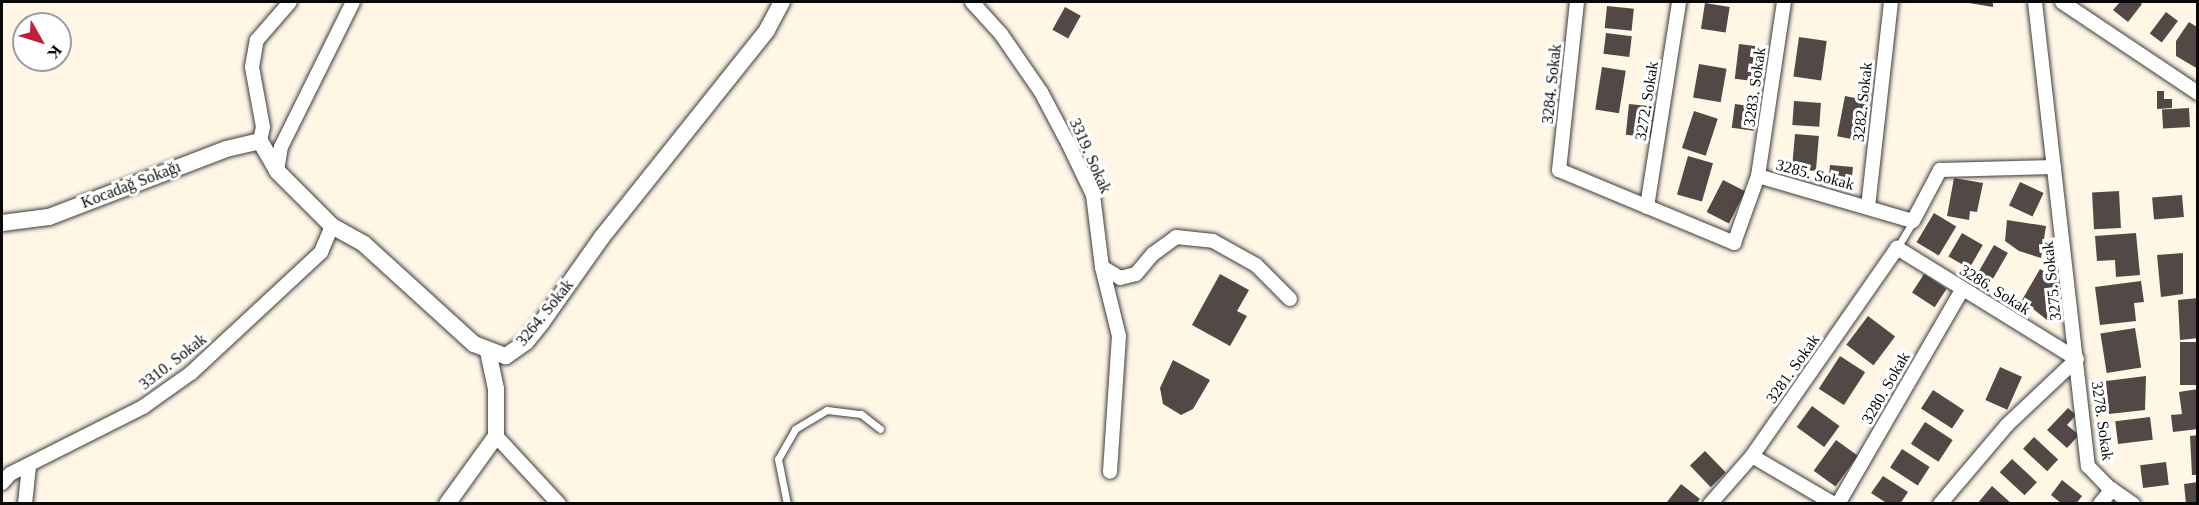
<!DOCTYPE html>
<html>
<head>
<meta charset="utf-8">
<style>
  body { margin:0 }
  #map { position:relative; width:2199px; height:505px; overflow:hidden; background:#fff6e6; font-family:Georgia,serif }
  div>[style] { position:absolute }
  .building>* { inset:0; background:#524946; transform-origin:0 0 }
  .roads { filter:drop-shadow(0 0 2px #3c3c3c) drop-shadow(0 0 2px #3c3c3c) }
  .service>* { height:7px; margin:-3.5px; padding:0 3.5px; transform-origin:3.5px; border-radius:3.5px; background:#fff }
  .minor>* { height:14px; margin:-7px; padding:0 7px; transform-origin:7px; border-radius:7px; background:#fff }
  .tertiary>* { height:16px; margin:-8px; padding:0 8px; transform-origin:8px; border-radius:8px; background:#fff }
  span { translate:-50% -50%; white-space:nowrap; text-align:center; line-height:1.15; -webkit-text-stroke:6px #fff; paint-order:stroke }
  .street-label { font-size:16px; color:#090909 }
  .frame { position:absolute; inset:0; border:3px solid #090909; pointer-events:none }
  .north { position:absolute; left:12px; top:12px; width:60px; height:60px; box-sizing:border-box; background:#fff; border:2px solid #9d9d9d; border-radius:50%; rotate:129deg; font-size:16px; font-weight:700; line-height:24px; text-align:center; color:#090909 }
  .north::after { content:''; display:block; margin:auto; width:21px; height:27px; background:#bb203f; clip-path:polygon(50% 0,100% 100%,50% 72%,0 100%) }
</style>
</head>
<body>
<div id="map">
  <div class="building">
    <i style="clip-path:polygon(1963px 2px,1993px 2px,1993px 7px)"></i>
    <i style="clip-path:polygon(2120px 2px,2139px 2px,2142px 4px,2128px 22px,2113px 10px)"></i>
    <i style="left:1705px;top:3px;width:25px;height:26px;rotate:9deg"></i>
    <i style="left:1607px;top:6px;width:27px;height:22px;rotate:6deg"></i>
    <i style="left:1065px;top:7px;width:18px;height:26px;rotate:29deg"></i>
    <i style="left:2166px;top:12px;width:15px;height:27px;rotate:37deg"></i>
    <i style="clip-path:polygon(2189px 22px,2197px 27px,2198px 69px,2176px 56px,2176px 41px)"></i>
    <i style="left:1606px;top:33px;width:26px;height:21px;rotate:7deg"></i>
    <i style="left:1799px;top:37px;width:28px;height:40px;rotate:8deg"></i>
    <i style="left:1739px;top:44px;width:24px;height:35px;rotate:7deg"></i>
    <i style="left:1699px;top:64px;width:28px;height:34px;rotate:10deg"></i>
    <i style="left:1602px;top:67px;width:24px;height:43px;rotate:9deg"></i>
    <i style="clip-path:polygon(2157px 91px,2164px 91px,2164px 99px,2172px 99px,2172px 108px,2157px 109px)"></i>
    <i style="left:1845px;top:96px;width:21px;height:41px;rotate:11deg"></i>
    <i style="left:1794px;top:101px;width:27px;height:24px;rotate:4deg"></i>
    <i style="left:1629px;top:104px;width:29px;height:31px;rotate:6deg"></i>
    <i style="left:1735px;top:104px;width:22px;height:24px;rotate:8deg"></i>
    <i style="left:2189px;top:108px;width:19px;height:27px;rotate:87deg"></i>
    <i style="left:1694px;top:111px;width:25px;height:39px;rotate:18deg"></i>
    <i style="left:1795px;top:134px;width:24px;height:35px;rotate:5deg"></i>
    <i style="left:1688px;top:156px;width:26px;height:40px;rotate:16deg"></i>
    <i style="left:1830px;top:165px;width:23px;height:20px;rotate:5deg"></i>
    <i style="clip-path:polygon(1954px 178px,1983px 183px,1977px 212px,1970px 211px,1969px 220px,1947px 216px)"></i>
    <i style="left:1723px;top:180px;width:25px;height:36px;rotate:27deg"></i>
    <i style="left:2020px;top:182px;width:26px;height:26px;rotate:25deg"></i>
    <i style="left:2119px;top:191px;width:37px;height:27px;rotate:87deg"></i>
    <i style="left:2182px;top:195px;width:22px;height:30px;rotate:85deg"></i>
    <i style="left:1934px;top:213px;width:26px;height:34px;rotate:31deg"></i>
    <i style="clip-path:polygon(2007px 220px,2046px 226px,2041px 258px,2019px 251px,2005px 241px)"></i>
    <i style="left:1962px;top:233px;width:24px;height:27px;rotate:30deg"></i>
    <i style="clip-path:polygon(2136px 233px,2140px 275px,2116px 277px,2115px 260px,2097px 261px,2095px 236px)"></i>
    <i style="left:1994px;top:245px;width:16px;height:34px;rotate:30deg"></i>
    <i style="clip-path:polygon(2183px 253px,2183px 294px,2161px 297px,2157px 255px)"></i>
    <i style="clip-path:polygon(2040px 269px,2059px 280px,2050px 296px,2049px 302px,2055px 306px,2047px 320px,2022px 300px)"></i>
    <i style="clip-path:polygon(1220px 274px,1249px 290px,1237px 311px,1247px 316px,1230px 346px,1192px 325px)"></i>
    <i style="left:1924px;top:274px;width:27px;height:22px;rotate:33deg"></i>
    <i style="clip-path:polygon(2141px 281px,2144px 302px,2134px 303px,2136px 321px,2100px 325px,2095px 287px)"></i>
    <i style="clip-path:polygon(2198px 298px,2198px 338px,2180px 340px,2178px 300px)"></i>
    <i style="left:1868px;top:316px;width:34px;height:36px;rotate:37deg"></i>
    <i style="left:2135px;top:328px;width:40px;height:35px;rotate:81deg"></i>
    <i style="left:2198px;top:342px;width:43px;height:18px;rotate:90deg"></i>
    <i style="left:1840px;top:356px;width:30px;height:39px;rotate:33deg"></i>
    <i style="clip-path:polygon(1173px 360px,1210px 380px,1193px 409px,1181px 415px,1163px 404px,1160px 388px)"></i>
    <i style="left:2000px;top:367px;width:24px;height:36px;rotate:24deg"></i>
    <i style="clip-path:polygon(2146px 376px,2145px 410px,2109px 414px,2106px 381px)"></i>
    <i style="clip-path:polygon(2198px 389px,2198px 429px,2173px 432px,2171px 415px,2182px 414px,2179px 392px)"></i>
    <i style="left:1933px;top:390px;width:37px;height:22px;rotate:33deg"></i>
    <i style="left:1812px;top:406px;width:34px;height:26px;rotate:36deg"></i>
    <i style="clip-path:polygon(2068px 408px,2076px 415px,2067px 425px,2079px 435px,2067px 448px,2047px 430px)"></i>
    <i style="left:2150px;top:417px;width:23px;height:35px;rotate:83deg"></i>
    <i style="left:1925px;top:422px;width:33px;height:26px;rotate:33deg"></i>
    <i style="clip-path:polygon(2198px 435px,2198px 475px,2192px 475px,2190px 436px)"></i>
    <i style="left:2034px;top:437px;width:33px;height:16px;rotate:43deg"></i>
    <i style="left:1836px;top:440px;width:27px;height:38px;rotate:36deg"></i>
    <i style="left:1902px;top:449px;width:33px;height:22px;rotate:33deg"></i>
    <i style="left:1705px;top:451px;width:30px;height:21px;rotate:46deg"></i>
    <i style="left:2012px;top:459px;width:34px;height:18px;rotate:43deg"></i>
    <i style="left:2166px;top:462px;width:23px;height:26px;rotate:83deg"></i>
    <i style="clip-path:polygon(1883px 476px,1908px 492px,1900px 504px,1888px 504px,1871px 493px)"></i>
    <i style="clip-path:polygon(2062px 480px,2082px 496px,2076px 504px,2062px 504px,2051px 495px)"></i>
    <i style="clip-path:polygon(2198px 482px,2198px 504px,2186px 504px,2184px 484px)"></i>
    <i style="clip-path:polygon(1681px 484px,1700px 499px,1696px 504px,1667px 502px)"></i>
    <i style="clip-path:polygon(1992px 486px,2012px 504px,1977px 504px)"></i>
  </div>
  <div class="roads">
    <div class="service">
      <i style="left:1897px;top:248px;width:31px;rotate:-59deg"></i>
      <i style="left:787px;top:504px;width:46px;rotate:-101.3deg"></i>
      <i style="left:778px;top:459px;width:34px;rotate:-60deg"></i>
      <i style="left:795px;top:429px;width:37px;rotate:-31deg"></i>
      <i style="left:827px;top:410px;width:34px;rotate:7deg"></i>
      <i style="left:861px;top:414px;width:24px;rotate:38deg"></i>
    </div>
    <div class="minor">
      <i style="left:972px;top:2px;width:43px;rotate:47.8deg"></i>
      <i style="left:1001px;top:34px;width:70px;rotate:55.4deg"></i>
      <i style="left:1041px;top:92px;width:58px;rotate:62.1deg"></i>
      <i style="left:1068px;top:143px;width:58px;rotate:64.3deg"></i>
      <i style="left:1093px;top:195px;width:73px;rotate:82.9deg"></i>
      <i style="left:1102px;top:267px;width:21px;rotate:31deg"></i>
      <i style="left:1120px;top:278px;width:16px;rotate:-14deg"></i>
      <i style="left:1136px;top:274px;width:26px;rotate:-50deg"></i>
      <i style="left:1153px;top:254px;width:29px;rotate:-36deg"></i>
      <i style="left:1176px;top:237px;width:37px;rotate:6deg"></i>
      <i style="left:1213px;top:241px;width:49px;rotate:29.2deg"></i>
      <i style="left:1256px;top:265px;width:48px;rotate:45deg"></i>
      <i style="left:1577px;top:2px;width:169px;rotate:96.1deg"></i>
      <i style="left:1559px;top:170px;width:190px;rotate:22.6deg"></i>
      <i style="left:1734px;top:243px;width:71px;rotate:-70.3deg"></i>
      <i style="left:1758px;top:176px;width:176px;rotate:-81.5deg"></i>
      <i style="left:2035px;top:2px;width:467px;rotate:83.5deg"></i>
      <i style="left:2088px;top:466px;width:28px;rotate:46deg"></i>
      <i style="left:2107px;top:486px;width:32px;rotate:35deg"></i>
      <i style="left:2062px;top:2px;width:164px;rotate:33.8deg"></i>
      <i style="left:260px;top:141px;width:14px;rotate:-78deg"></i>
      <i style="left:263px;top:127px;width:61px;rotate:-100.4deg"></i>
      <i style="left:252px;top:67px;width:27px;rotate:-80deg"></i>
      <i style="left:257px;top:40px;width:50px;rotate:-49deg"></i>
      <i style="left:277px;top:171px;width:24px;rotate:-81deg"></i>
      <i style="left:281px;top:147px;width:162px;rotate:-63.6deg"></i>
      <i style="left:1758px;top:176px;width:161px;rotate:16.2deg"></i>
      <i style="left:1913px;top:221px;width:58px;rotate:-62.1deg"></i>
      <i style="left:1940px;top:170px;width:114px;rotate:-1.5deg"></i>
      <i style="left:1647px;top:207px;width:207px;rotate:-81.1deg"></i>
      <i style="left:1868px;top:207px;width:206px;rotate:-83.6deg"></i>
      <i style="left:1102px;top:267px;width:71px;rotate:76.2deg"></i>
      <i style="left:1119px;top:336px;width:136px;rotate:93.8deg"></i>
      <i style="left:496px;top:436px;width:93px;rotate:47.2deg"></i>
      <i style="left:1752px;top:456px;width:95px;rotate:30.3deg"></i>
      <i style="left:2px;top:483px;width:12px;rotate:-48deg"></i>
      <i style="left:10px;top:474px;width:149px;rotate:-26.7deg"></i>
      <i style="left:143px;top:407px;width:59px;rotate:-35.3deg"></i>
      <i style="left:191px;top:373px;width:178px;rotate:-42.9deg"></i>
      <i style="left:321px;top:252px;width:28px;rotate:-67deg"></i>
      <i style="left:25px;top:504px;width:39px;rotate:-84deg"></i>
      <i style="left:1710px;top:504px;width:64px;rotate:-48.8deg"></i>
      <i style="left:1752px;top:456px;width:254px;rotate:-55.1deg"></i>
      <i style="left:1897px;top:248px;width:211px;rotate:31.7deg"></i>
      <i style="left:1838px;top:504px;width:247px;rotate:-59.9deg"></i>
      <i style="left:1940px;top:504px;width:104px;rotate:-49.7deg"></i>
      <i style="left:2007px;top:425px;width:96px;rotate:-43.3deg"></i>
      <i style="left:2100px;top:504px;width:19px;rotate:-51deg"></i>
    </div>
    <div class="tertiary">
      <i style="left:2px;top:223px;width:47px;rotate:-7.3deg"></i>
      <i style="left:49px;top:217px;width:190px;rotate:-21deg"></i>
      <i style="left:226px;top:149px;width:35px;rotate:-13deg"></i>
      <i style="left:260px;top:141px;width:34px;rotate:60deg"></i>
      <i style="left:277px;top:171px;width:78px;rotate:45deg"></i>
      <i style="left:332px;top:226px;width:37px;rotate:29deg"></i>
      <i style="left:364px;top:244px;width:149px;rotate:42.3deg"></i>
      <i style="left:474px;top:344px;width:34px;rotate:21deg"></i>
      <i style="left:506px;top:356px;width:24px;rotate:-35deg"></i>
      <i style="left:526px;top:342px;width:26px;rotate:-51deg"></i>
      <i style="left:542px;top:322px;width:104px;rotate:-54.8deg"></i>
      <i style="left:602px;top:237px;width:265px;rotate:-51.4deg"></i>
      <i style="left:767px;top:30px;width:32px;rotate:-62deg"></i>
      <i style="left:447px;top:504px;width:84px;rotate:-54.2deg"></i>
      <i style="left:496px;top:436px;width:47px;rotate:-90deg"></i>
      <i style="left:496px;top:389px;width:40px;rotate:-102deg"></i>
    </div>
  </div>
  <div class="street-label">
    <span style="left:1552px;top:84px;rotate:-84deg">3284. Sokak</span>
    <span style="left:1755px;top:87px;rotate:-82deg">3283. Sokak</span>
    <span style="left:1647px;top:101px;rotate:-81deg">3272. Sokak</span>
    <span style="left:1863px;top:102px;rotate:-84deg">3282. Sokak</span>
    <span style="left:1090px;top:156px;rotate:66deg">3319. Sokak</span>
    <span style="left:1815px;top:175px;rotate:15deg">3285. Sokak</span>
    <span style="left:131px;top:185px;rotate:-21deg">Kocadağ Sokağı</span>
    <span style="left:2052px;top:281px;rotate:-96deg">3275. Sokak</span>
    <span style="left:1995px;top:290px;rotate:32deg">3286. Sokak</span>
    <span style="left:545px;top:313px;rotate:-51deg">3264. Sokak</span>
    <span style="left:173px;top:362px;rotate:-38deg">3310. Sokak</span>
    <span style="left:1793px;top:369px;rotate:-55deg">3281. Sokak</span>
    <span style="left:1886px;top:388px;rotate:-60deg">3280. Sokak</span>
    <span style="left:2102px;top:421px;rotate:82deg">3278. Sokak</span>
  </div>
  <div class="frame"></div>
  <div class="north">K</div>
</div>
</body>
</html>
